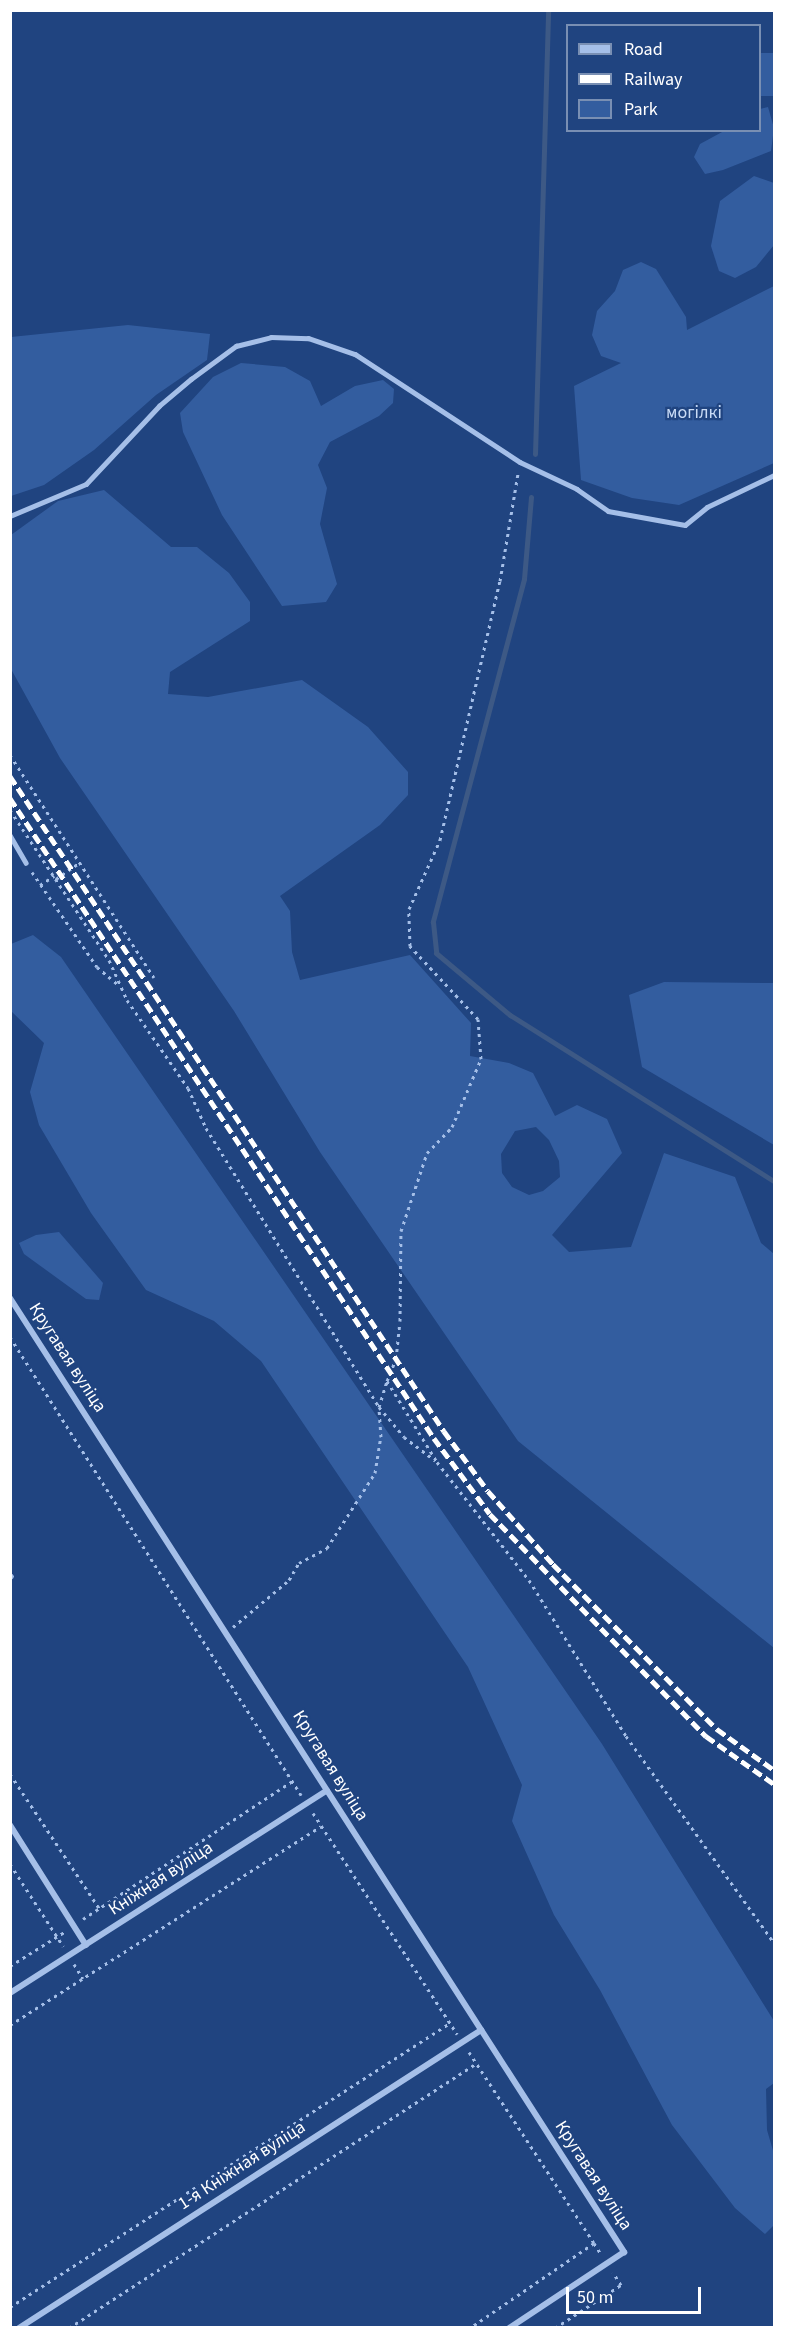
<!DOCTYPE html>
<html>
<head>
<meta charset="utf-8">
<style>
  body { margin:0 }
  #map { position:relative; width:785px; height:2338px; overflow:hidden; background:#204480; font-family:"Source Sans 3",sans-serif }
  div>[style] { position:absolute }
  .green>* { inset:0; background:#335d9f; transform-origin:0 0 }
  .stream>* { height:5px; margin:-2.5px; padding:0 2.5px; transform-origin:2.5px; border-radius:2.5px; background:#3d5985 }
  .path>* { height:3px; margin-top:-1.5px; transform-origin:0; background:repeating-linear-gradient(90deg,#a5bfe8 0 3px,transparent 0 7.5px) }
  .service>* { height:4.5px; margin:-2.25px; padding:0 2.25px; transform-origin:2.25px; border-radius:2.25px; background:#a5bfe8 }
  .minor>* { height:6px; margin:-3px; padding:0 3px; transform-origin:3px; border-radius:3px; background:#a5bfe8 }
  .rail>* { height:4.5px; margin-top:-2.25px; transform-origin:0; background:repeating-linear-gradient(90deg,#fff 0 10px,transparent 0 14.5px) }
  span { translate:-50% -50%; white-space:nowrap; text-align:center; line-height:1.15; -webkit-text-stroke:4.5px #204480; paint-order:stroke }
  .park-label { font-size:18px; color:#c9dbf6 }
  .street-label { font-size:18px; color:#fff }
  .frame { position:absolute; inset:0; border:12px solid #fff; pointer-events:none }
  .legend { position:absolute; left:566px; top:24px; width:195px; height:108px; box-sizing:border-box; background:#204480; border:2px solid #798fb3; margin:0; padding:8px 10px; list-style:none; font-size:18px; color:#fff }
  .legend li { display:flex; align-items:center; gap:12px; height:30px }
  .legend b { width:30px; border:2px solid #798fb3 }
  .scale { position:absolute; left:566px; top:2287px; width:135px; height:27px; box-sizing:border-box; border:3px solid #fff; border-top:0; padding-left:8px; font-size:18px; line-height:21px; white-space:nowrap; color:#fff; -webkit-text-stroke:4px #204480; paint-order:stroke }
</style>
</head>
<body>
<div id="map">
  <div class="green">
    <i style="left:774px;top:53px;width:43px;height:15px;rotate:90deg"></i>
    <i style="clip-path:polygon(768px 107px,774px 128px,771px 151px,723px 170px,705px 174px,694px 157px,700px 144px,724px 131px,760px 130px,760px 109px)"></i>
    <i style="clip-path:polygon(754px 176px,774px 183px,774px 245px,756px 267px,735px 278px,719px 271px,711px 246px,720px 201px)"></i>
    <i style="clip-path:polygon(641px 262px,656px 269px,686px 317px,687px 330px,774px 286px,774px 463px,679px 505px,632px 498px,581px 480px,574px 386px,621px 363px,601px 356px,592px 335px,597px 311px,615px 291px,623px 270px)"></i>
    <i style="clip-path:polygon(128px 325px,210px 334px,207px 360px,156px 395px,94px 450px,44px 485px,11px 496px,11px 337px)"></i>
    <i style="clip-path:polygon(241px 363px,285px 367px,310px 381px,321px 406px,355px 386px,383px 380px,394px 389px,393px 403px,379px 416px,330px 442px,318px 465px,327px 488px,320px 524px,337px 584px,326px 602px,282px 606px,222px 515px,183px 432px,180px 413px,213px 377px)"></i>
    <i style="clip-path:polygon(evenodd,104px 490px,171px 547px,197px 547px,229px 573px,250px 602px,250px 621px,170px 672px,168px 694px,208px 697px,302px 680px,368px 727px,408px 772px,408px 795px,380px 825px,280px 896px,290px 911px,292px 952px,300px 980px,410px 955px,471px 1023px,470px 1056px,509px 1063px,533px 1073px,555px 1116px,577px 1105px,607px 1119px,622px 1153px,552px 1235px,569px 1252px,631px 1247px,664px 1153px,735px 1177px,761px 1243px,774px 1254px,774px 1648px,518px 1441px,320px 1152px,234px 1011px,60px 758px,11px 669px,11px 535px,58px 501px,104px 490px,536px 1127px,549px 1140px,559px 1161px,560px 1177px,543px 1191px,529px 1195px,512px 1187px,502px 1173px,501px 1154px,515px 1131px,536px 1127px)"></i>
    <i style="clip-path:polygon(33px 935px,61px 957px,602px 1744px,774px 2021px,774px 2083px,766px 2089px,767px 2130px,774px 2154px,774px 2225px,765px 2234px,735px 2208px,672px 2125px,600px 1990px,554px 1915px,512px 1821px,522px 1785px,468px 1667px,261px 1361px,214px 1321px,146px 1290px,91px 1213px,39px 1125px,30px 1092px,44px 1043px,10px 1010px,11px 944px)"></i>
    <i style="clip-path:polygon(664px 982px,774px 983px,774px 1145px,642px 1067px,629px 995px)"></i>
    <i style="clip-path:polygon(59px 1232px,103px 1283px,99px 1300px,86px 1299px,24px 1254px,19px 1243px,36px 1235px)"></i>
  </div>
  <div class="stream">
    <i style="left:535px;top:454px;width:444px;rotate:-88.3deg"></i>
    <i style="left:531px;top:497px;width:82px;rotate:94.9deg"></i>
    <i style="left:524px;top:579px;width:355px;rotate:104.9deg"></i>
    <i style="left:433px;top:922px;width:31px;rotate:84deg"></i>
    <i style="left:436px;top:953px;width:97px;rotate:40deg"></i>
    <i style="left:510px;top:1015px;width:312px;rotate:32.2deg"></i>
  </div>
  <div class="path">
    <i style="left:10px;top:755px;width:265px;rotate:57.1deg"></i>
    <i style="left:10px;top:810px;width:180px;rotate:56.6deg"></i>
    <i style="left:109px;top:960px;width:44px;rotate:65.8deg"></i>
    <i style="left:127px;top:1000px;width:107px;rotate:55.3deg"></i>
    <i style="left:188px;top:1088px;width:44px;rotate:65.8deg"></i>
    <i style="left:206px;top:1128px;width:328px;rotate:58.2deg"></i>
    <i style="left:379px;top:1407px;width:27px;rotate:-73deg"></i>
    <i style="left:387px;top:1381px;width:95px;rotate:58.3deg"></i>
    <i style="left:437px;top:1462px;width:150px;rotate:52.1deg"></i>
    <i style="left:529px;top:1580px;width:184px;rotate:58.1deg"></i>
    <i style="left:626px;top:1736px;width:254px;rotate:54.4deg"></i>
    <i style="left:32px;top:872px;width:115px;rotate:55.6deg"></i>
    <i style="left:97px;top:967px;width:26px;rotate:40deg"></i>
    <i style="left:56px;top:879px;width:28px;rotate:-35deg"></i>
    <i style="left:40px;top:885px;width:17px;rotate:-33deg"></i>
    <i style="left:10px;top:1337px;width:543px;rotate:57.57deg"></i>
    <i style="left:387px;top:1381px;width:24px;rotate:-68deg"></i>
    <i style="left:396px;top:1359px;width:38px;rotate:-84deg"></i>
    <i style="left:400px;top:1321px;width:90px;rotate:-89.4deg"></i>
    <i style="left:401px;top:1231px;width:82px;rotate:-71.6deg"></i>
    <i style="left:427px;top:1153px;width:36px;rotate:-46deg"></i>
    <i style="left:452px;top:1127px;width:74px;rotate:-66.9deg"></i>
    <i style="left:481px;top:1059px;width:40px;rotate:-94.3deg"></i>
    <i style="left:478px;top:1019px;width:100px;rotate:-133deg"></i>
    <i style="left:410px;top:946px;width:37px;rotate:-92deg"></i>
    <i style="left:409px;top:909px;width:76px;rotate:-65.8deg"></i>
    <i style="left:440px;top:840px;width:266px;rotate:-77deg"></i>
    <i style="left:500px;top:581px;width:109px;rotate:-80.5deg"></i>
    <i style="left:233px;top:1627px;width:73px;rotate:-40deg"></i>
    <i style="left:289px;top:1580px;width:20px;rotate:-60deg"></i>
    <i style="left:299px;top:1563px;width:32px;rotate:-28deg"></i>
    <i style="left:327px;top:1548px;width:89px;rotate:-57.4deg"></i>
    <i style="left:375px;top:1473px;width:36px;rotate:-81deg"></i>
    <i style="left:381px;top:1437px;width:30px;rotate:-94deg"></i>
    <i style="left:379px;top:1407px;width:39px;rotate:50deg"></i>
    <i style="left:404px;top:1437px;width:39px;rotate:37deg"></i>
    <i style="left:10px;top:1774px;width:161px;rotate:56.4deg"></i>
    <i style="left:313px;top:1813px;width:264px;rotate:56.9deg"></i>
    <i style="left:10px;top:1864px;width:98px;rotate:57.1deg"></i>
    <i style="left:83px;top:1919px;width:250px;rotate:-33.4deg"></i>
    <i style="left:74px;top:1964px;width:17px;rotate:59deg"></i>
    <i style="left:10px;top:1966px;width:66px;rotate:-32deg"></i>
    <i style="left:10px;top:2025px;width:369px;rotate:-32.6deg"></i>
    <i style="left:469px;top:2052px;width:228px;rotate:56.8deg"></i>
    <i style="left:594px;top:2243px;width:150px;rotate:145.6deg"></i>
    <i style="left:594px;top:2243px;width:13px;rotate:58deg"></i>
    <i style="left:10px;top:2307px;width:524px;rotate:-32.84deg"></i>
    <i style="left:69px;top:2328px;width:485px;rotate:-33deg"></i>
    <i style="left:555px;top:2328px;width:79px;rotate:-33.1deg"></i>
    <i style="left:621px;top:2285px;width:15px;rotate:-122deg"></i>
  </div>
  <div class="service">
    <i style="left:10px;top:516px;width:82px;rotate:-22.8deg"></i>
    <i style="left:86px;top:484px;width:107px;rotate:-46.9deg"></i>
    <i style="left:159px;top:406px;width:42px;rotate:-40.2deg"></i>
    <i style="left:191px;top:379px;width:56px;rotate:-36.3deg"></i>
    <i style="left:236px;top:346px;width:36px;rotate:-14deg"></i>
    <i style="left:271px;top:337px;width:37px;rotate:2deg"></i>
    <i style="left:308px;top:338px;width:50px;rotate:18.8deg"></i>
    <i style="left:355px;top:354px;width:197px;rotate:33.2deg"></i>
    <i style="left:520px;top:462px;width:63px;rotate:25.3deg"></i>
    <i style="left:577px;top:489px;width:38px;rotate:35deg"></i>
    <i style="left:608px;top:511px;width:78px;rotate:10.3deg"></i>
    <i style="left:685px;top:525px;width:28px;rotate:-39deg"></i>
    <i style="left:707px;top:507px;width:74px;rotate:-25.5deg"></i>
    <i style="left:10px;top:835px;width:32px;rotate:60deg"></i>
    <i style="left:10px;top:1577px;width:1px;rotate:-45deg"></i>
  </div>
  <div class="minor">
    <i style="left:10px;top:1298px;width:1135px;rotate:57.23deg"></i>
    <i style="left:624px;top:2252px;width:138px;rotate:146.5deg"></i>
    <i style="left:10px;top:1825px;width:142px;rotate:57.7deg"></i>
    <i style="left:10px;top:1993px;width:376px;rotate:-32.6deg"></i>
    <i style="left:19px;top:2328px;width:550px;rotate:-32.82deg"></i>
  </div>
  <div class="rail">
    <i style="left:10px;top:776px;width:786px;rotate:56.47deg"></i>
    <i style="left:444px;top:1431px;width:74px;rotate:53.7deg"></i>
    <i style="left:488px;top:1491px;width:98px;rotate:48.3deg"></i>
    <i style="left:553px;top:1564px;width:233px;rotate:45.2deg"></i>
    <i style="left:717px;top:1729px;width:70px;rotate:35.7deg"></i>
    <i style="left:10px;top:798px;width:768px;rotate:56.48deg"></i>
    <i style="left:434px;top:1438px;width:94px;rotate:53.6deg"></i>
    <i style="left:490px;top:1514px;width:310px;rotate:45.8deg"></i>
    <i style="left:706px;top:1736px;width:83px;rotate:35.2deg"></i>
  </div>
  <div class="park-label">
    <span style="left:694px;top:413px">могілкі</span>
  </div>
  <div class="street-label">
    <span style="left:67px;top:1358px;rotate:57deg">Кругавая вуліца</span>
    <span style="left:330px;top:1766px;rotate:58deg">Кругавая вуліца</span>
    <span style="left:161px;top:1879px;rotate:-33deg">Кніжная вуліца</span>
    <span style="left:242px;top:2166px;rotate:-33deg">1-я Кніжная вуліца</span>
    <span style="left:593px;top:2176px;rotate:57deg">Кругавая вуліца</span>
  </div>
  <div class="frame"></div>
  <ul class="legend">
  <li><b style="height:8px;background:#a5bfe8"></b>Road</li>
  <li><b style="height:8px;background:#fff"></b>Railway</li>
  <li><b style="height:16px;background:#335d9f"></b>Park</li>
  </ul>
  <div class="scale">50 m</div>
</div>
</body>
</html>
